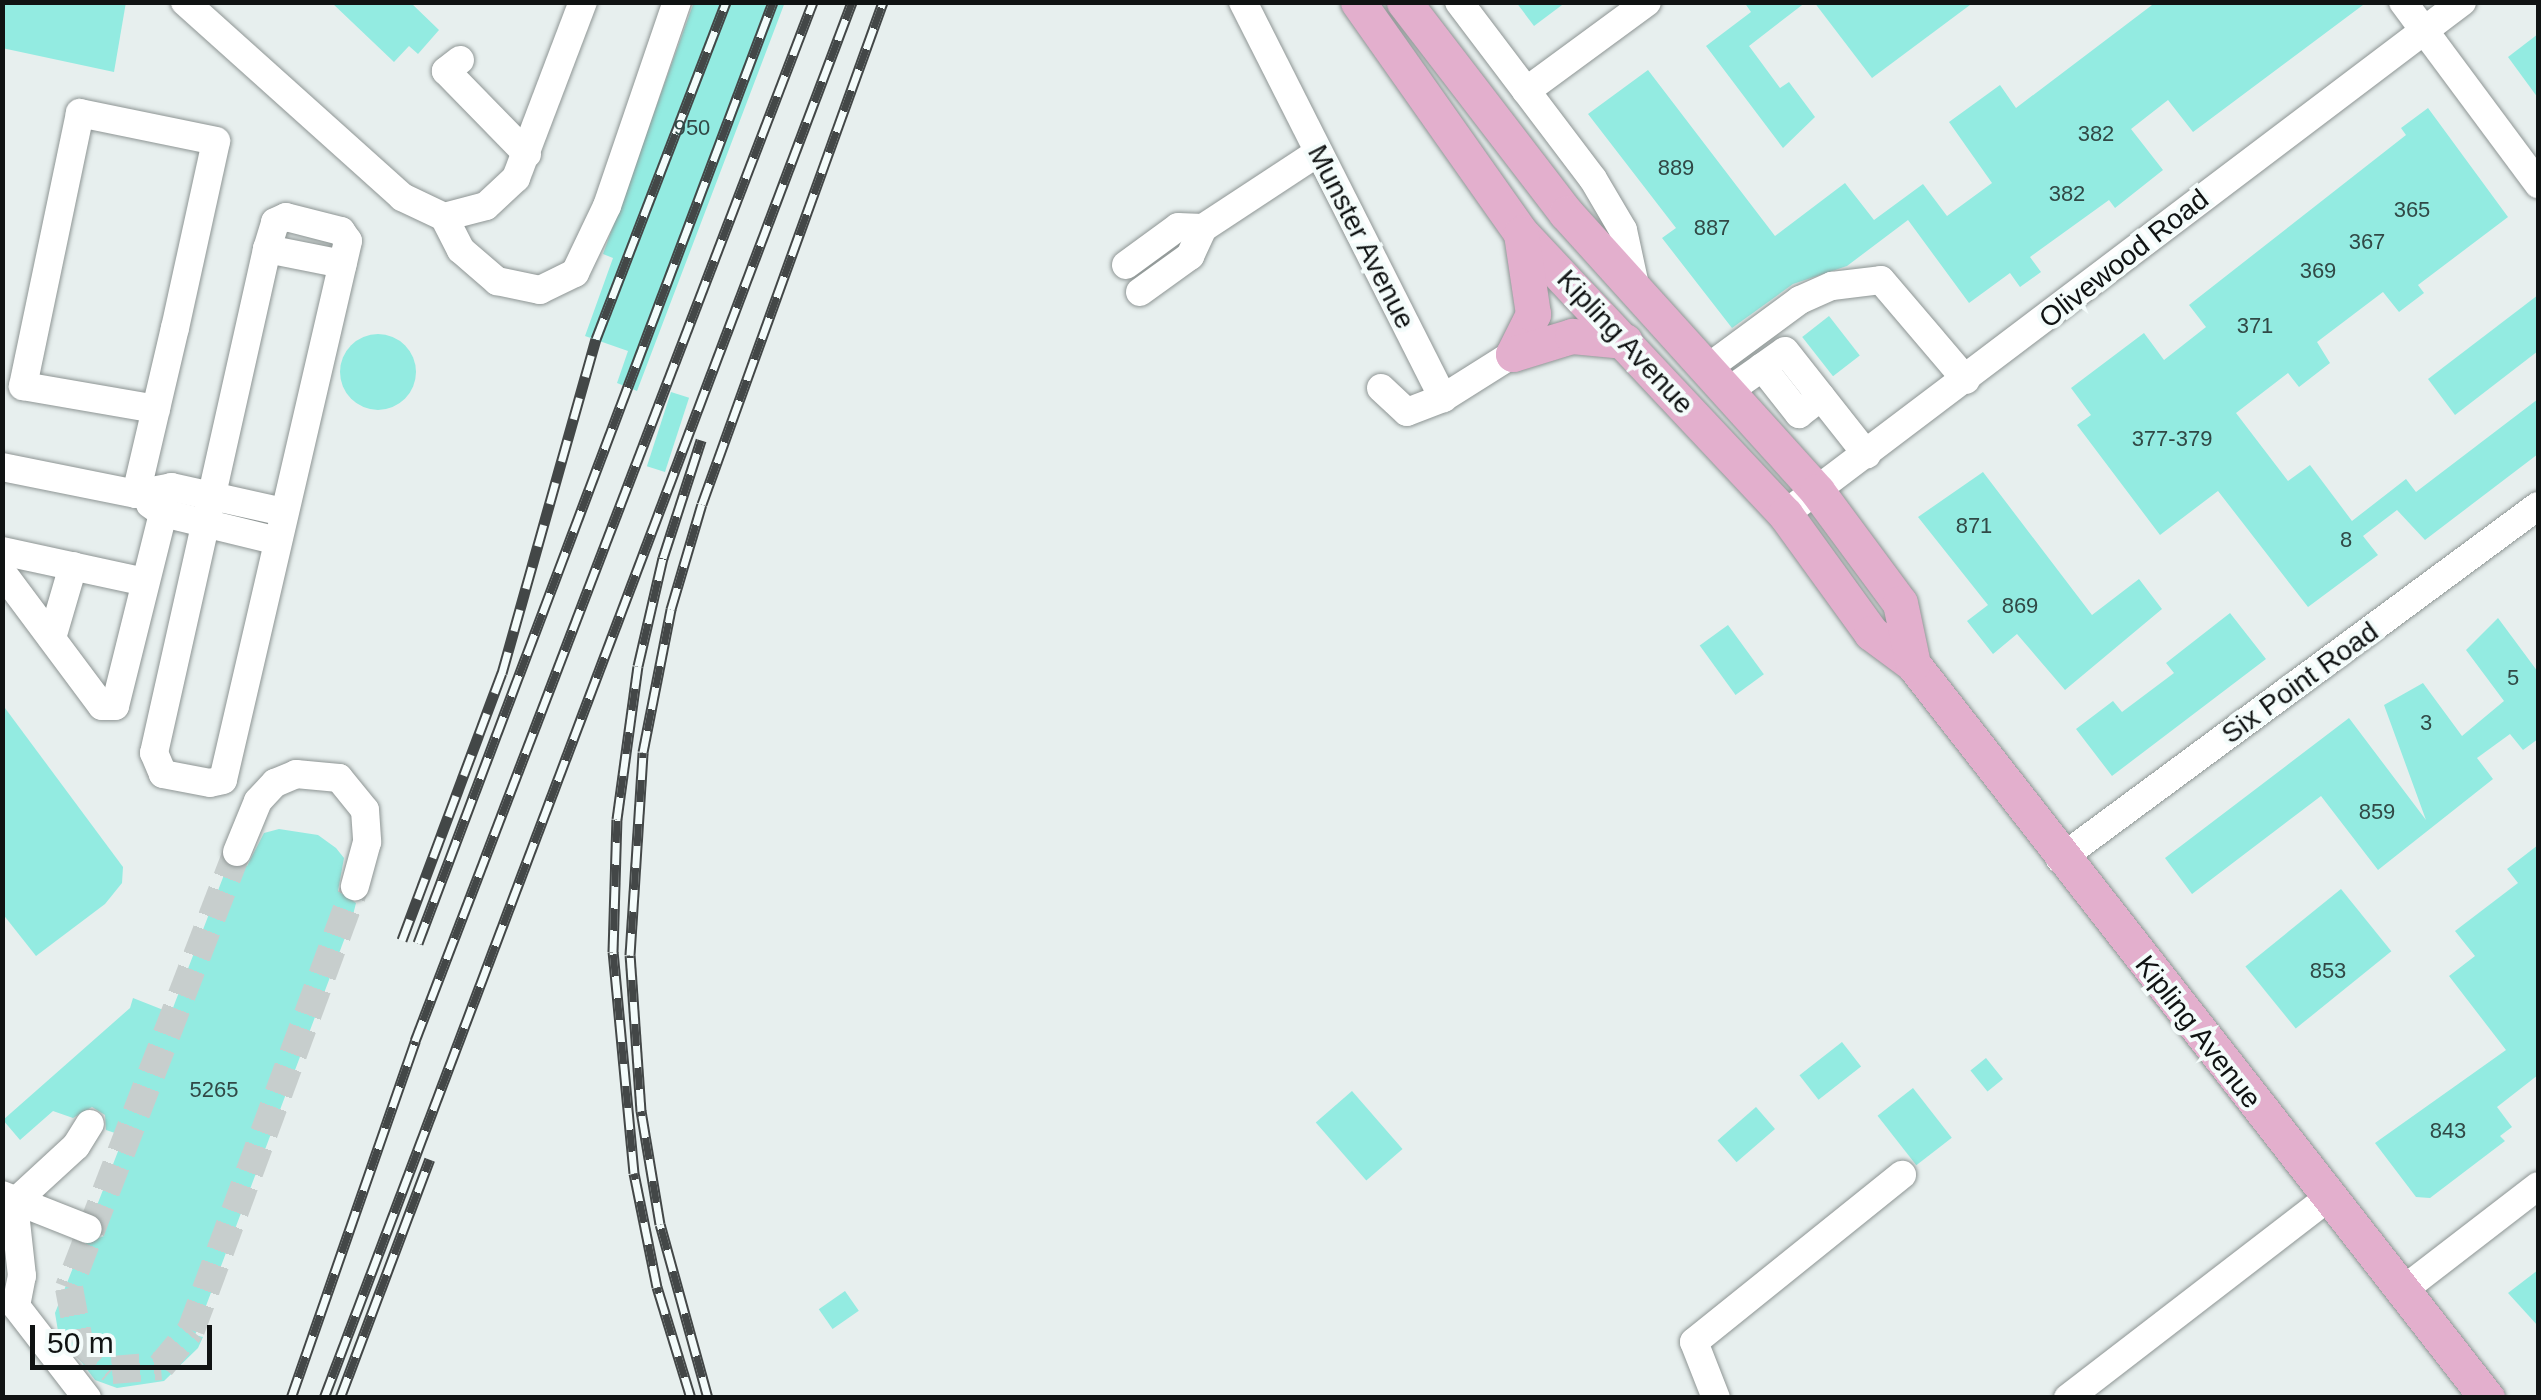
<!DOCTYPE html>
<html>
<head>
<meta charset="utf-8">
<style>
  body { margin:0 }
  #map { position:relative; width:2541px; height:1400px; overflow:hidden; background:#e7efee; font-family:Helvetica,sans-serif }
  div>[style] { position:absolute }
  .building>* { inset:0; background:#93ebe1; transform-origin:0 0 }
  .round { border-radius:50% }
  .minor-tunnel>* { height:28px; margin-top:-14px; transform-origin:0; background:repeating-linear-gradient(90deg,#c7cecd 0 28px,transparent 0 42px) }
  .roads { filter:drop-shadow(0 0 2px #8e9594) drop-shadow(0 0 2px #8e9594) }
  .minor>* { height:28px; margin:-14px; padding:0 14px; transform-origin:14px; border-radius:14px; background:#fff }
  .major>* { height:35px; margin:-17.5px; padding:0 17.5px; transform-origin:17.5px; border-radius:17.5px; background:#e3afcd }
  .rail>* { height:11px; margin-top:-5.5px; transform-origin:0; background:repeating-linear-gradient(90deg,#f4fcfb 0 22px,#434747 0 44px); box-sizing:border-box; border-block:2px solid #434747 }
  span { translate:-50% -50%; white-space:nowrap; text-align:center; line-height:1.15; -webkit-text-stroke:8px #f4fcfb; paint-order:stroke }
  .number-label { font-size:22px; color:#314946 }
  .number-label span { -webkit-text-stroke-width:0 }
  .street-label { font-size:28px; color:#101313 }
  .frame { position:absolute; inset:0; border:5px solid #101313; pointer-events:none }
  .scale { position:absolute; left:30px; top:1325px; width:182px; height:45px; box-sizing:border-box; border:5px solid #101313; border-top:0; padding-left:12px; font-size:30px; line-height:35px; white-space:nowrap; color:#101313; -webkit-text-stroke:8px #f4fcfb; paint-order:stroke }
</style>
</head>
<body>
<div id="map">
  <div class="building">
    <i style="clip-path:polygon(2px 2px,126px 2px,114px 72px,2px 48px)"></i>
    <i style="clip-path:polygon(331px 2px,410px 2px,439px 30px,418px 54px,409px 46px,394px 62px)"></i>
    <i style="clip-path:polygon(694px 2px,785px 2px,637px 391px,617px 383px,628px 351px,585px 336px,613px 258px,603px 254px)"></i>
    <i style="clip-path:polygon(1516px 2px,1566px 2px,1534px 26px)"></i>
    <i style="clip-path:polygon(1744px 2px,1806px 2px,1749px 46px,1780px 88px,1789px 82px,1815px 117px,1783px 148px,1706px 46px,1751px 12px)"></i>
    <i style="clip-path:polygon(1814px 2px,1974px 2px,1872px 78px)"></i>
    <i style="clip-path:polygon(2156px 2px,2367px 2px,2193px 132px,2168px 100px,2131px 129px,2163px 170px,2115px 208px,2109px 200px,2030px 257px,2041px 272px,2020px 287px,2010px 273px,1969px 303px,1908px 220px,1847px 266px,1793px 284px,1732px 328px,1662px 238px,1676px 228px,1588px 114px,1648px 70px,1775px 236px,1845px 183px,1874px 220px,1923px 184px,1947px 216px,1992px 183px,1949px 122px,2000px 85px,2016px 108px)"></i>
    <i style="clip-path:polygon(2538px 34px,2538px 98px,2508px 57px)"></i>
    <i style="clip-path:polygon(2428px 108px,2508px 217px,2418px 285px,2424px 293px,2399px 312px,2383px 292px,2317px 342px,2330px 363px,2299px 387px,2288px 373px,2236px 413px,2288px 481px,2310px 465px,2352px 521px,2406px 479px,2416px 492px,2538px 399px,2538px 454px,2425px 540px,2397px 510px,2363px 536px,2378px 555px,2308px 607px,2218px 491px,2160px 535px,2077px 425px,2091px 415px,2071px 388px,2144px 333px,2164px 360px,2206px 327px,2189px 305px,2406px 135px,2401px 128px)"></i>
    <i style="clip-path:polygon(2538px 295px,2538px 351px,2455px 415px,2428px 379px)"></i>
    <i style="left:1829px;top:316px;width:50px;height:34px;rotate:52deg"></i>
    <i class="round" style="left:340px;top:334px;width:76px;height:76px"></i>
    <i style="left:671px;top:392px;width:19px;height:78px;rotate:18deg"></i>
    <i style="clip-path:polygon(1983px 472px,2092px 615px,2139px 579px,2162px 609px,2065px 690px,2017px 634px,1993px 654px,1967px 621px,1988px 605px,1918px 517px)"></i>
    <i style="clip-path:polygon(2230px 613px,2266px 659px,2112px 776px,2076px 729px,2113px 701px,2122px 712px,2174px 673px,2166px 663px)"></i>
    <i style="clip-path:polygon(2498px 618px,2538px 672px,2538px 739px,2523px 750px,2510px 734px,2477px 758px,2493px 779px,2378px 870px,2321px 796px,2192px 894px,2165px 858px,2349px 718px,2426px 820px,2384px 705px,2423px 683px,2462px 736px,2504px 701px,2466px 650px)"></i>
    <i style="left:1728px;top:625px;width:61px;height:35px;rotate:54deg"></i>
    <i style="clip-path:polygon(2px 704px,123px 867px,122px 883px,105px 904px,36px 956px,2px 913px)"></i>
    <i style="clip-path:polygon(279px 829px,318px 835px,336px 848px,344px 858px,338px 891px,356px 903px,352px 919px,195px 1335px,203px 1337px,198px 1348px,164px 1381px,117px 1388px,95px 1380px,58px 1331px,55px 1313px,82px 1245px,104px 1236px,105px 1226px,94px 1213px,124px 1136px,106px 1130px,105px 1115px,92px 1107px,73px 1118px,53px 1111px,20px 1140px,3px 1120px,130px 1008px,133px 998px,171px 1013px,227px 867px,247px 866px,264px 833px)"></i>
    <i style="clip-path:polygon(2538px 845px,2538px 1075px,2497px 1107px,2512px 1127px,2500px 1136px,2505px 1141px,2430px 1198px,2416px 1197px,2375px 1143px,2506px 1050px,2449px 976px,2475px 956px,2455px 931px,2518px 883px,2507px 869px)"></i>
    <i style="left:2341px;top:889px;width:80px;height:123px;rotate:51deg"></i>
    <i style="left:1842px;top:1042px;width:31px;height:54px;rotate:52deg"></i>
    <i style="left:1986px;top:1058px;width:27px;height:20px;rotate:51deg"></i>
    <i style="left:1913px;top:1088px;width:63px;height:45px;rotate:52deg"></i>
    <i style="left:1352px;top:1091px;width:77px;height:48px;rotate:49deg"></i>
    <i style="left:1756px;top:1107px;width:29px;height:51px;rotate:49deg"></i>
    <i style="clip-path:polygon(2538px 1270px,2538px 1326px,2508px 1293px)"></i>
    <i style="left:845px;top:1291px;width:24px;height:32px;rotate:55deg"></i>
  </div>
  <div class="minor-tunnel">
    <i style="left:237px;top:852px;width:467px;rotate:111.1deg"></i>
    <i style="left:69px;top:1288px;width:54px;rotate:79.3deg"></i>
    <i style="left:79px;top:1341px;width:44px;rotate:41.3deg"></i>
    <i style="left:112px;top:1370px;width:49px;rotate:-4.7deg"></i>
    <i style="left:161px;top:1366px;width:47px;rotate:-50.2deg"></i>
    <i style="left:191px;top:1330px;width:473px;rotate:-69.7deg"></i>
  </div>
  <div class="roads">
    <div class="minor">
      <i style="left:185px;top:2px;width:292px;rotate:41.9deg"></i>
      <i style="left:402px;top:197px;width:47px;rotate:25.5deg"></i>
      <i style="left:444px;top:217px;width:43px;rotate:-14.7deg"></i>
      <i style="left:486px;top:206px;width:41px;rotate:-43deg"></i>
      <i style="left:516px;top:178px;width:188px;rotate:-69.2deg"></i>
      <i style="left:1243px;top:2px;width:444px;rotate:63.2deg"></i>
      <i style="left:1443px;top:398px;width:83px;rotate:-32.2deg"></i>
      <i style="left:1459px;top:2px;width:222px;rotate:52.9deg"></i>
      <i style="left:1593px;top:179px;width:59px;rotate:59.5deg"></i>
      <i style="left:1623px;top:230px;width:52px;rotate:77.8deg"></i>
      <i style="left:2403px;top:2px;width:227px;rotate:53.4deg"></i>
      <i style="left:460px;top:60px;width:18px;rotate:142deg"></i>
      <i style="left:446px;top:71px;width:116px;rotate:45.7deg"></i>
      <i style="left:1526px;top:91px;width:150px;rotate:-36.3deg"></i>
      <i style="left:286px;top:217px;width:57px;rotate:14.3deg"></i>
      <i style="left:341px;top:231px;width:12px;rotate:55deg"></i>
      <i style="left:348px;top:241px;width:553px;rotate:103.06deg"></i>
      <i style="left:223px;top:780px;width:13px;rotate:167deg"></i>
      <i style="left:210px;top:783px;width:48px;rotate:-169.2deg"></i>
      <i style="left:163px;top:774px;width:23px;rotate:-113deg"></i>
      <i style="left:154px;top:753px;width:517px;rotate:-77.36deg"></i>
      <i style="left:267px;top:249px;width:28px;rotate:-73deg"></i>
      <i style="left:275px;top:222px;width:12px;rotate:-24deg"></i>
      <i style="left:444px;top:217px;width:37px;rotate:63deg"></i>
      <i style="left:461px;top:250px;width:48px;rotate:40.7deg"></i>
      <i style="left:497px;top:281px;width:44px;rotate:11.8deg"></i>
      <i style="left:540px;top:290px;width:39px;rotate:-26deg"></i>
      <i style="left:575px;top:273px;width:74px;rotate:-64.5deg"></i>
      <i style="left:607px;top:206px;width:216px;rotate:-71.1deg"></i>
      <i style="left:267px;top:249px;width:77px;rotate:11.2deg"></i>
      <i style="left:1126px;top:265px;width:64px;rotate:-36.2deg"></i>
      <i style="left:1178px;top:227px;width:25px;rotate:2deg"></i>
      <i style="left:1140px;top:292px;width:62px;rotate:-35.8deg"></i>
      <i style="left:1190px;top:256px;width:31px;rotate:-65deg"></i>
      <i style="left:1203px;top:228px;width:136px;rotate:-33.3deg"></i>
      <i style="left:1709px;top:367px;width:113px;rotate:-36.4deg"></i>
      <i style="left:1800px;top:300px;width:35px;rotate:-24deg"></i>
      <i style="left:1832px;top:286px;width:49px;rotate:-7deg"></i>
      <i style="left:1881px;top:280px;width:131px;rotate:49.6deg"></i>
      <i style="left:1762px;top:367px;width:60px;rotate:51.8deg"></i>
      <i style="left:1799px;top:414px;width:28px;rotate:-38deg"></i>
      <i style="left:1381px;top:388px;width:35px;rotate:43deg"></i>
      <i style="left:1407px;top:412px;width:39px;rotate:-21deg"></i>
      <i style="left:1730px;top:390px;width:67px;rotate:-35.3deg"></i>
      <i style="left:1785px;top:351px;width:132px;rotate:51.7deg"></i>
      <i style="left:2px;top:467px;width:137px;rotate:11.4deg"></i>
      <i style="left:136px;top:494px;width:36px;rotate:-11deg"></i>
      <i style="left:171px;top:487px;width:116px;rotate:12.5deg"></i>
      <i style="left:136px;top:494px;width:171px;rotate:-76.8deg"></i>
      <i style="left:175px;top:328px;width:191px;rotate:-77.6deg"></i>
      <i style="left:216px;top:141px;width:139px;rotate:-168.4deg"></i>
      <i style="left:80px;top:113px;width:279px;rotate:101.8deg"></i>
      <i style="left:23px;top:386px;width:135px;rotate:9.8deg"></i>
      <i style="left:150px;top:504px;width:16px;rotate:35deg"></i>
      <i style="left:163px;top:513px;width:118px;rotate:13.7deg"></i>
      <i style="left:1785px;top:514px;width:849px;rotate:-37.1deg"></i>
      <i style="left:2px;top:551px;width:146px;rotate:12.2deg"></i>
      <i style="left:2px;top:572px;width:167px;rotate:53.3deg"></i>
      <i style="left:102px;top:706px;width:13px"></i>
      <i style="left:115px;top:706px;width:199px;rotate:-76deg"></i>
      <i style="left:52px;top:638px;width:75px;rotate:-73.7deg"></i>
      <i style="left:237px;top:852px;width:55px;rotate:-67.6deg"></i>
      <i style="left:258px;top:801px;width:25px;rotate:-47deg"></i>
      <i style="left:275px;top:783px;width:23px;rotate:-23deg"></i>
      <i style="left:296px;top:774px;width:43px;rotate:5.3deg"></i>
      <i style="left:339px;top:778px;width:41px;rotate:50.9deg"></i>
      <i style="left:365px;top:810px;width:32px;rotate:86deg"></i>
      <i style="left:367px;top:842px;width:46px;rotate:105.3deg"></i>
      <i style="left:2060px;top:859px;width:594px;rotate:-36.45deg"></i>
      <i style="left:2px;top:1195px;width:92px;rotate:21.6deg"></i>
      <i style="left:2403px;top:1290px;width:170px;rotate:-37.6deg"></i>
      <i style="left:87px;top:1398px;width:116px;rotate:-127.7deg"></i>
      <i style="left:16px;top:1306px;width:31px;rotate:-79deg"></i>
      <i style="left:22px;top:1276px;width:73px;rotate:-96.3deg"></i>
      <i style="left:14px;top:1203px;width:84px;rotate:-42.6deg"></i>
      <i style="left:76px;top:1146px;width:26px;rotate:-58deg"></i>
      <i style="left:1716px;top:1398px;width:60px;rotate:-111.4deg"></i>
      <i style="left:1694px;top:1342px;width:267px;rotate:-38.8deg"></i>
      <i style="left:2068px;top:1398px;width:329px;rotate:-37.6deg"></i>
    </div>
    <div class="major">
      <i style="left:1358px;top:2px;width:283px;rotate:54.8deg"></i>
      <i style="left:1521px;top:233px;width:386px;rotate:46.8deg"></i>
      <i style="left:1785px;top:514px;width:147px;rotate:54.1deg"></i>
      <i style="left:1871px;top:633px;width:52px;rotate:36.4deg"></i>
      <i style="left:1913px;top:664px;width:932px;rotate:51.97deg"></i>
      <i style="left:1404px;top:2px;width:266px;rotate:52.5deg"></i>
      <i style="left:1566px;top:213px;width:375px;rotate:47.9deg"></i>
      <i style="left:1817px;top:491px;width:139px;rotate:53.5deg"></i>
      <i style="left:1900px;top:603px;width:62px;rotate:78deg"></i>
      <i style="left:1513px;top:354px;width:45px;rotate:-63.4deg"></i>
      <i style="left:1533px;top:314px;width:81px;rotate:-98.5deg"></i>
      <i style="left:1513px;top:354px;width:62px;rotate:-17deg"></i>
      <i style="left:1572px;top:336px;width:53px;rotate:5.4deg"></i>
    </div>
  </div>
  <div class="rail">
    <i style="left:402px;top:940px;width:285px;rotate:-69.5deg"></i>
    <i style="left:502px;top:673px;width:347px;rotate:-74.3deg"></i>
    <i style="left:596px;top:339px;width:361px;rotate:-68.9deg"></i>
    <i style="left:418px;top:943px;width:1006px;rotate:-69.33deg"></i>
    <i style="left:291px;top:1398px;width:378px;rotate:-70.8deg"></i>
    <i style="left:415px;top:1041px;width:1113px;rotate:-69.04deg"></i>
    <i style="left:324px;top:1398px;width:1493px;rotate:-69.28deg"></i>
    <i style="left:340px;top:1398px;width:255px;rotate:-69.4deg"></i>
    <i style="left:691px;top:1398px;width:116px;rotate:-107deg"></i>
    <i style="left:657px;top:1287px;width:116px;rotate:-101.4deg"></i>
    <i style="left:634px;top:1173px;width:222px;rotate:-95.4deg"></i>
    <i style="left:613px;top:952px;width:133px;rotate:-88.3deg"></i>
    <i style="left:617px;top:819px;width:154px;rotate:-82.2deg"></i>
    <i style="left:638px;top:666px;width:111px;rotate:-77deg"></i>
    <i style="left:663px;top:558px;width:124px;rotate:-72.1deg"></i>
    <i style="left:708px;top:1398px;width:180px;rotate:-105.4deg"></i>
    <i style="left:660px;top:1224px;width:115px;rotate:-99.5deg"></i>
    <i style="left:641px;top:1111px;width:156px;rotate:-94deg"></i>
    <i style="left:630px;top:955px;width:203px;rotate:-86.3deg"></i>
    <i style="left:643px;top:752px;width:146px;rotate:-78.9deg"></i>
    <i style="left:671px;top:609px;width:109px;rotate:-73.6deg"></i>
    <i style="left:702px;top:504px;width:534px;rotate:-70.17deg"></i>
  </div>
  <div class="number-label">
    <span style="left:692px;top:128px">950</span>
    <span style="left:2096px;top:134px">382</span>
    <span style="left:1676px;top:168px">889</span>
    <span style="left:2067px;top:194px">382</span>
    <span style="left:2412px;top:210px">365</span>
    <span style="left:1712px;top:228px">887</span>
    <span style="left:2367px;top:242px">367</span>
    <span style="left:2318px;top:271px">369</span>
    <span style="left:2255px;top:326px">371</span>
    <span style="left:2172px;top:439px">377-379</span>
    <span style="left:1974px;top:526px">871</span>
    <span style="left:2346px;top:540px">8</span>
    <span style="left:2020px;top:606px">869</span>
    <span style="left:2513px;top:678px">5</span>
    <span style="left:2426px;top:723px">3</span>
    <span style="left:2377px;top:812px">859</span>
    <span style="left:2328px;top:971px">853</span>
    <span style="left:214px;top:1090px">5265</span>
    <span style="left:2448px;top:1131px">843</span>
  </div>
  <div class="street-label">
    <span style="left:1361px;top:237px;rotate:63deg">Munster Avenue</span>
    <span style="left:2124px;top:259px;rotate:-38deg">Olivewood Road</span>
    <span style="left:1625px;top:342px;rotate:47deg">Kipling Avenue</span>
    <span style="left:2300px;top:683px;rotate:-36deg">Six Point Road</span>
    <span style="left:2198px;top:1032px;rotate:52deg">Kipling Avenue</span>
  </div>
  <div class="frame"></div>
  <div class="scale">50 m</div>
</div>
</body>
</html>
